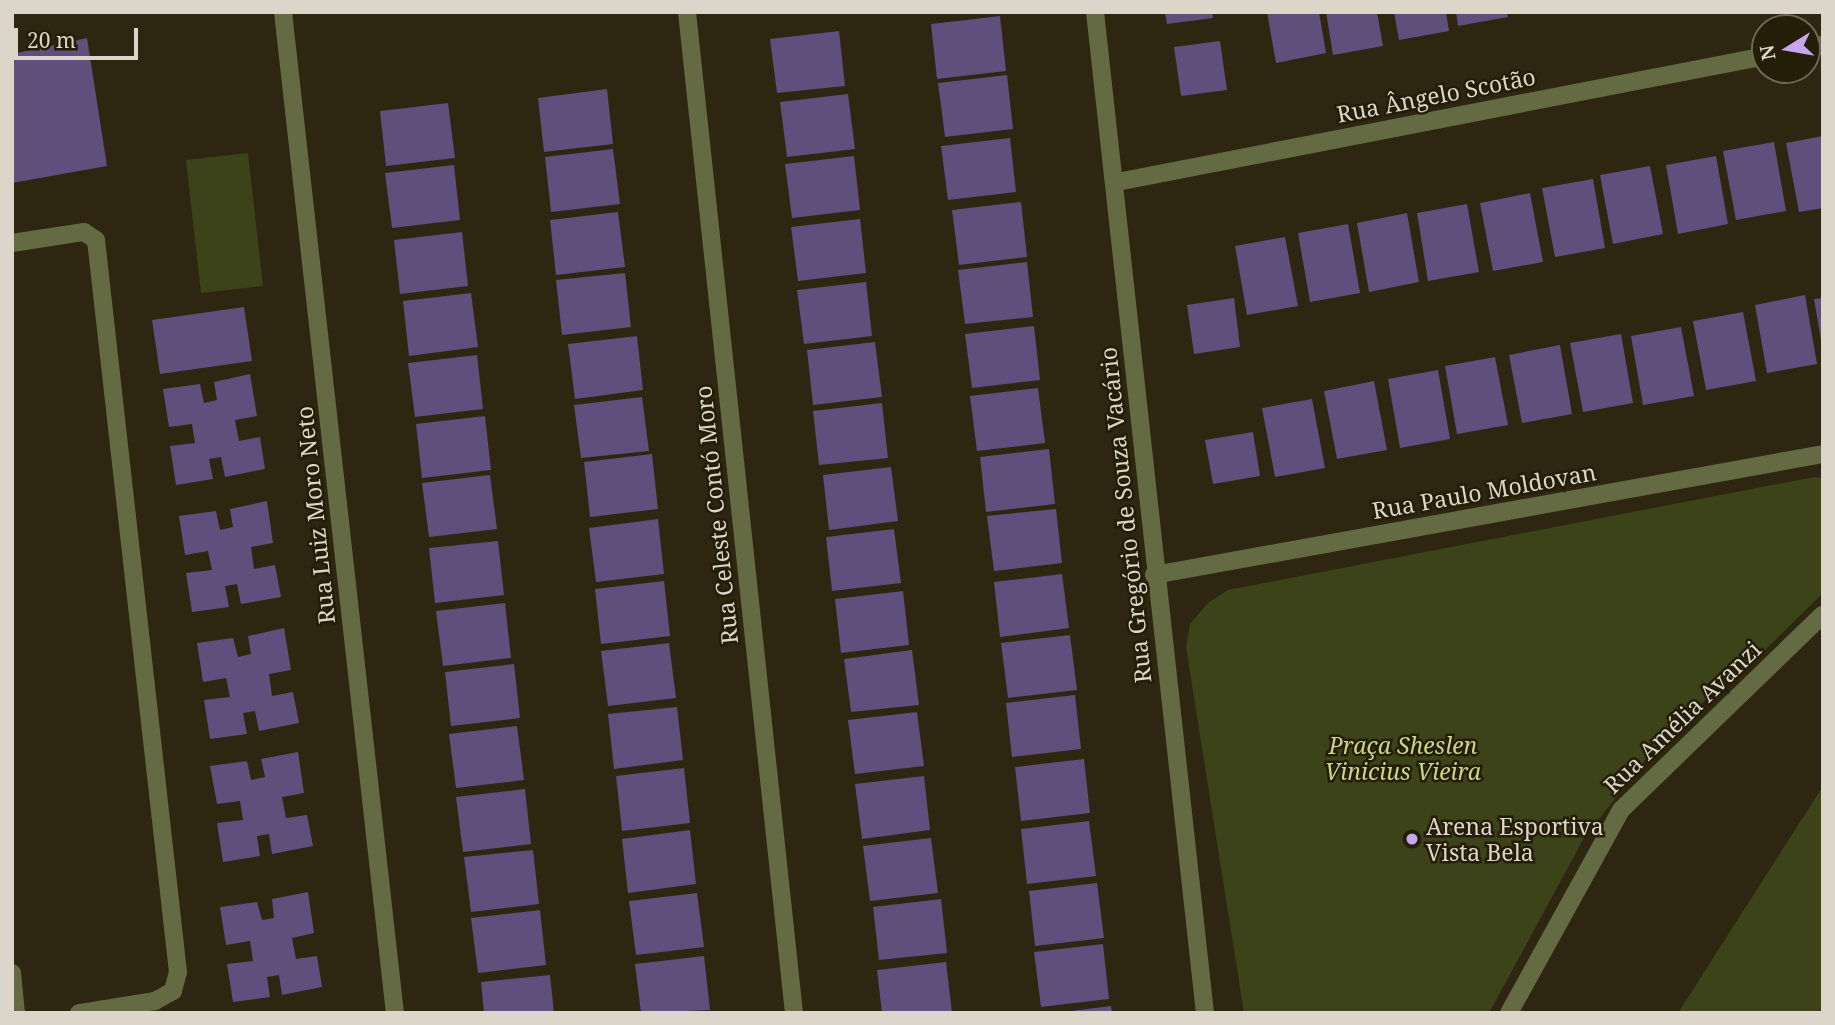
<!DOCTYPE html>
<html>
<head>
<meta charset="utf-8">
<style>
  body { margin:0 }
  #map { position:relative; width:1835px; height:1025px; overflow:hidden; background:#2e2611; font-family:"Noto Serif",serif }
  div>[style] { position:absolute }
  .green>* { inset:0; background:#3c4319 }
  .building>* { inset:0; background:#604e7c }
  .minor>* { height:18px; margin:-9px; padding:0 9px; transform-origin:9px; border-radius:9px; background:#646b42 }
  .dots>* { width:19px; height:19px; translate:-50% -50%; box-sizing:border-box; border:4px solid #241d07; border-radius:50% }
  span { translate:-50% -50%; white-space:nowrap; text-align:center; line-height:1.15; -webkit-text-stroke:5px #241d07; paint-order:stroke }
  .street-label { font-size:23px; color:#dbd6c9 }
  .park-label { font-size:23px; color:#c7d785; font-style:italic }
  .poi-label { font-size:23px; color:#dbd6c9 }
  .left { translate:0 -50%; text-align:left }
  .frame { position:absolute; inset:0; border:14px solid #dbd6c9; pointer-events:none }
  .north { position:absolute; left:1751px; top:14px; width:70px; height:70px; box-sizing:border-box; background:#241d07; border:2px solid #6d6755; border-radius:50%; rotate:259deg; font-size:19px; font-weight:700; line-height:28px; text-align:center; color:#dbd6c9 }
  .north::after { content:''; display:block; margin:auto; width:24px; height:32px; background:#c9a5ee; clip-path:polygon(50% 0,100% 100%,50% 72%,0 100%) }
  .scale { position:absolute; left:14px; top:28px; width:124px; height:32px; box-sizing:border-box; border:4px solid #dbd6c9; border-top:0; padding-left:9px; font-size:21px; line-height:24px; white-space:nowrap; color:#dbd6c9; -webkit-text-stroke:5px #241d07; paint-order:stroke }
</style>
</head>
<body>
<div id="map">
  <div class="green">
    <i style="clip-path:polygon(248px 153px,263px 286px,201px 293px,186px 160px)"></i>
    <i style="clip-path:polygon(1814px 477px,1823px 478px,1823px 593px,1758px 657px,1669px 730px,1584px 838px,1489px 1013px,1244px 1013px,1186px 647px,1190px 624px,1208px 603px,1228px 590px)"></i>
    <i style="clip-path:polygon(1823px 786px,1823px 1013px,1678px 1013px)"></i>
  </div>
  <div class="building">
    <i style="clip-path:polygon(1165px 12px,1212px 12px,1213px 18px,1167px 24px)"></i>
    <i style="clip-path:polygon(1267px 12px,1319px 12px,1326px 53px,1276px 63px)"></i>
    <i style="clip-path:polygon(1326px 12px,1377px 12px,1383px 46px,1333px 55px)"></i>
    <i style="clip-path:polygon(1394px 12px,1446px 12px,1449px 31px,1399px 40px)"></i>
    <i style="clip-path:polygon(1456px 12px,1507px 12px,1508px 17px,1458px 26px)"></i>
    <i style="clip-path:polygon(1000px 16px,1006px 71px,937px 79px,931px 24px)"></i>
    <i style="clip-path:polygon(839px 31px,845px 86px,777px 93px,770px 39px)"></i>
    <i style="clip-path:polygon(87px 38px,107px 166px,12px 183px,12px 54px)"></i>
    <i style="clip-path:polygon(1220px 41px,1227px 90px,1181px 96px,1174px 47px)"></i>
    <i style="clip-path:polygon(1007px 75px,1013px 129px,945px 137px,938px 83px)"></i>
    <i style="clip-path:polygon(607px 89px,613px 144px,544px 152px,538px 98px)"></i>
    <i style="clip-path:polygon(848px 94px,855px 149px,787px 157px,780px 102px)"></i>
    <i style="clip-path:polygon(448px 103px,455px 158px,386px 166px,380px 111px)"></i>
    <i style="clip-path:polygon(1823px 136px,1823px 208px,1799px 212px,1786px 143px)"></i>
    <i style="clip-path:polygon(1010px 138px,1016px 192px,948px 200px,941px 146px)"></i>
    <i style="clip-path:polygon(1774px 142px,1786px 211px,1736px 220px,1723px 151px)"></i>
    <i style="clip-path:polygon(613px 149px,620px 204px,551px 212px,545px 157px)"></i>
    <i style="clip-path:polygon(854px 156px,860px 210px,792px 218px,785px 164px)"></i>
    <i style="clip-path:polygon(1716px 156px,1728px 224px,1678px 234px,1666px 165px)"></i>
    <i style="clip-path:polygon(454px 165px,460px 220px,392px 228px,385px 173px)"></i>
    <i style="clip-path:polygon(1650px 166px,1663px 234px,1613px 244px,1600px 175px)"></i>
    <i style="clip-path:polygon(1593px 179px,1605px 248px,1555px 257px,1542px 188px)"></i>
    <i style="clip-path:polygon(1530px 193px,1543px 262px,1493px 271px,1480px 203px)"></i>
    <i style="clip-path:polygon(1021px 202px,1027px 257px,959px 265px,952px 210px)"></i>
    <i style="clip-path:polygon(1467px 204px,1479px 272px,1428px 281px,1417px 213px)"></i>
    <i style="clip-path:polygon(618px 212px,625px 267px,556px 275px,550px 220px)"></i>
    <i style="clip-path:polygon(1407px 213px,1419px 282px,1369px 292px,1357px 223px)"></i>
    <i style="clip-path:polygon(860px 219px,866px 273px,798px 281px,791px 227px)"></i>
    <i style="clip-path:polygon(1348px 224px,1360px 293px,1310px 302px,1298px 233px)"></i>
    <i style="clip-path:polygon(462px 232px,468px 286px,400px 294px,394px 240px)"></i>
    <i style="clip-path:polygon(1285px 237px,1298px 306px,1247px 315px,1235px 246px)"></i>
    <i style="clip-path:polygon(1027px 262px,1033px 317px,965px 324px,958px 270px)"></i>
    <i style="clip-path:polygon(625px 273px,631px 327px,562px 335px,556px 280px)"></i>
    <i style="clip-path:polygon(866px 282px,872px 336px,804px 344px,797px 290px)"></i>
    <i style="clip-path:polygon(471px 293px,478px 347px,409px 356px,403px 301px)"></i>
    <i style="clip-path:polygon(1805px 295px,1817px 364px,1767px 373px,1755px 305px)"></i>
    <i style="clip-path:polygon(1234px 298px,1240px 347px,1194px 354px,1187px 305px)"></i>
    <i style="clip-path:polygon(1823px 298px,1823px 339px,1821px 340px,1814px 299px)"></i>
    <i style="clip-path:polygon(244px 307px,252px 361px,160px 374px,152px 320px)"></i>
    <i style="clip-path:polygon(1743px 312px,1756px 381px,1706px 390px,1693px 321px)"></i>
    <i style="clip-path:polygon(1034px 326px,1040px 380px,972px 388px,965px 334px)"></i>
    <i style="clip-path:polygon(1681px 327px,1694px 396px,1643px 405px,1631px 336px)"></i>
    <i style="clip-path:polygon(1621px 334px,1633px 403px,1583px 412px,1570px 343px)"></i>
    <i style="clip-path:polygon(637px 336px,643px 390px,575px 399px,568px 344px)"></i>
    <i style="clip-path:polygon(875px 342px,882px 397px,813px 405px,807px 350px)"></i>
    <i style="clip-path:polygon(1560px 345px,1572px 414px,1522px 423px,1509px 355px)"></i>
    <i style="clip-path:polygon(477px 355px,483px 409px,415px 417px,408px 363px)"></i>
    <i style="clip-path:polygon(1495px 357px,1508px 425px,1457px 434px,1445px 366px)"></i>
    <i style="clip-path:polygon(1438px 370px,1450px 439px,1400px 448px,1388px 379px)"></i>
    <i style="clip-path:polygon(250px 374px,257px 416px,235px 420px,239px 441px,260px 437px,265px 469px,225px 477px,221px 457px,209px 459px,213px 479px,176px 485px,170px 446px,195px 443px,192px 424px,169px 427px,163px 389px,200px 384px,204px 403px,217px 400px,214px 382px)"></i>
    <i style="clip-path:polygon(1374px 381px,1387px 450px,1337px 459px,1324px 391px)"></i>
    <i style="clip-path:polygon(1038px 388px,1045px 443px,977px 451px,970px 396px)"></i>
    <i style="clip-path:polygon(642px 397px,649px 451px,581px 458px,574px 405px)"></i>
    <i style="clip-path:polygon(1312px 399px,1325px 468px,1275px 477px,1262px 408px)"></i>
    <i style="clip-path:polygon(882px 403px,888px 458px,819px 465px,813px 411px)"></i>
    <i style="clip-path:polygon(485px 416px,491px 470px,422px 478px,416px 424px)"></i>
    <i style="clip-path:polygon(1253px 432px,1260px 476px,1213px 484px,1205px 440px)"></i>
    <i style="clip-path:polygon(1049px 449px,1055px 504px,986px 512px,980px 457px)"></i>
    <i style="clip-path:polygon(652px 454px,658px 509px,590px 517px,584px 462px)"></i>
    <i style="clip-path:polygon(891px 467px,898px 521px,829px 530px,823px 475px)"></i>
    <i style="clip-path:polygon(490px 475px,497px 529px,429px 537px,422px 483px)"></i>
    <i style="clip-path:polygon(267px 501px,273px 543px,251px 547px,254px 569px,275px 565px,281px 597px,241px 604px,237px 584px,225px 586px,229px 607px,192px 612px,186px 573px,212px 570px,208px 551px,185px 555px,179px 516px,216px 511px,220px 530px,233px 527px,230px 509px)"></i>
    <i style="clip-path:polygon(1056px 509px,1062px 563px,994px 571px,987px 516px)"></i>
    <i style="clip-path:polygon(658px 519px,664px 574px,596px 582px,589px 528px)"></i>
    <i style="clip-path:polygon(894px 529px,901px 583px,832px 591px,826px 537px)"></i>
    <i style="clip-path:polygon(498px 541px,504px 595px,435px 603px,429px 548px)"></i>
    <i style="clip-path:polygon(1062px 574px,1069px 628px,1000px 637px,994px 582px)"></i>
    <i style="clip-path:polygon(664px 581px,670px 636px,601px 644px,595px 589px)"></i>
    <i style="clip-path:polygon(903px 591px,909px 645px,841px 653px,835px 599px)"></i>
    <i style="clip-path:polygon(505px 603px,511px 658px,443px 666px,436px 611px)"></i>
    <i style="clip-path:polygon(284px 628px,291px 670px,269px 674px,272px 696px,293px 692px,299px 723px,259px 731px,255px 711px,243px 713px,247px 734px,210px 739px,204px 700px,230px 697px,226px 678px,203px 682px,197px 643px,233px 638px,238px 657px,251px 654px,248px 636px)"></i>
    <i style="clip-path:polygon(1070px 635px,1077px 690px,1008px 698px,1001px 643px)"></i>
    <i style="clip-path:polygon(669px 643px,676px 698px,608px 706px,601px 651px)"></i>
    <i style="clip-path:polygon(912px 650px,919px 705px,851px 712px,844px 659px)"></i>
    <i style="clip-path:polygon(514px 664px,520px 718px,451px 726px,445px 672px)"></i>
    <i style="clip-path:polygon(1075px 695px,1081px 749px,1012px 757px,1006px 703px)"></i>
    <i style="clip-path:polygon(677px 707px,683px 760px,614px 769px,608px 714px)"></i>
    <i style="clip-path:polygon(917px 712px,924px 766px,855px 774px,848px 720px)"></i>
    <i style="clip-path:polygon(517px 726px,524px 780px,456px 788px,449px 734px)"></i>
    <i style="clip-path:polygon(298px 752px,304px 793px,282px 797px,286px 818px,307px 815px,313px 846px,272px 854px,269px 834px,257px 836px,260px 856px,223px 862px,217px 823px,243px 820px,240px 801px,217px 804px,210px 766px,247px 761px,251px 780px,265px 777px,261px 759px)"></i>
    <i style="clip-path:polygon(1084px 759px,1090px 813px,1021px 821px,1015px 767px)"></i>
    <i style="clip-path:polygon(684px 768px,690px 823px,622px 831px,616px 776px)"></i>
    <i style="clip-path:polygon(924px 776px,930px 830px,862px 839px,855px 784px)"></i>
    <i style="clip-path:polygon(525px 789px,531px 844px,463px 852px,456px 797px)"></i>
    <i style="clip-path:polygon(1089px 821px,1096px 876px,1027px 884px,1021px 829px)"></i>
    <i style="clip-path:polygon(690px 830px,696px 884px,628px 893px,622px 839px)"></i>
    <i style="clip-path:polygon(931px 838px,938px 893px,870px 901px,863px 846px)"></i>
    <i style="clip-path:polygon(533px 850px,539px 904px,471px 912px,464px 857px)"></i>
    <i style="clip-path:polygon(1097px 883px,1104px 938px,1035px 946px,1029px 891px)"></i>
    <i style="clip-path:polygon(308px 892px,314px 933px,292px 938px,296px 959px,317px 956px,322px 987px,282px 995px,279px 975px,267px 977px,270px 997px,233px 1002px,227px 964px,253px 961px,250px 941px,226px 945px,220px 907px,257px 902px,262px 920px,274px 918px,272px 899px)"></i>
    <i style="clip-path:polygon(697px 893px,704px 947px,636px 955px,629px 901px)"></i>
    <i style="clip-path:polygon(941px 899px,947px 953px,879px 960px,873px 907px)"></i>
    <i style="clip-path:polygon(540px 910px,546px 965px,478px 973px,471px 918px)"></i>
    <i style="clip-path:polygon(1103px 944px,1109px 999px,1041px 1007px,1034px 952px)"></i>
    <i style="clip-path:polygon(704px 956px,710px 1010px,641px 1013px,635px 964px)"></i>
    <i style="clip-path:polygon(946px 962px,952px 1013px,882px 1013px,877px 970px)"></i>
    <i style="clip-path:polygon(550px 975px,554px 1013px,484px 1013px,481px 982px)"></i>
    <i style="clip-path:polygon(1111px 1006px,1112px 1013px,1071px 1013px,1071px 1011px)"></i>
  </div>
  <div class="minor">
    <i style="left:283px;top:12px;width:1007px;rotate:83.62deg"></i>
    <i style="left:687px;top:12px;width:1007px;rotate:83.9deg"></i>
    <i style="left:1095px;top:12px;width:1007px;rotate:83.73deg"></i>
    <i style="left:1807px;top:48px;width:16px;rotate:-11deg"></i>
    <i style="left:1117px;top:182px;width:660px;rotate:-11deg"></i>
    <i style="left:12px;top:243px;width:73px;rotate:-8.7deg"></i>
    <i style="left:84px;top:232px;width:14px;rotate:34deg"></i>
    <i style="left:96px;top:240px;width:737px;rotate:83.61deg"></i>
    <i style="left:178px;top:972px;width:20px;rotate:105deg"></i>
    <i style="left:173px;top:991px;width:21px;rotate:151deg"></i>
    <i style="left:155px;top:1001px;width:77px;rotate:171deg"></i>
    <i style="left:1154px;top:575px;width:680px;rotate:-10.25deg"></i>
    <i style="left:12px;top:973px;width:40px;rotate:84.3deg"></i>
    <i style="left:1509px;top:1013px;width:232px;rotate:-61.1deg"></i>
    <i style="left:1621px;top:810px;width:281px;rotate:-44.1deg"></i>
  </div>
  <div class="dots">
    <i style="left:1412px;top:839px;background:#c9a5ee"></i>
  </div>
  <div class="street-label">
    <span style="left:1436px;top:95px;rotate:-11deg">Rua Ângelo Scotão</span>
    <span style="left:1484px;top:491px;rotate:-10deg">Rua Paulo Moldovan</span>
    <span style="left:315px;top:515px;rotate:-96deg">Rua Luiz Moro Neto</span>
    <span style="left:716px;top:515px;rotate:-96deg">Rua Celeste Contó Moro</span>
    <span style="left:1125px;top:515px;rotate:-96deg">Rua Gregório de Souza Vacário</span>
    <span style="left:1682px;top:717px;rotate:-44deg">Rua Amélia Avanzi</span>
  </div>
  <div class="park-label">
    <span style="left:1403px;top:758px">Praça Sheslen<br>Vinicius Vieira</span>
  </div>
  <div class="poi-label">
    <span class="left" style="left:1426px;top:839px">Arena Esportiva<br>Vista Bela</span>
  </div>
  <div class="frame"></div>
  <div class="north">N</div>
  <div class="scale">20 m</div>
</div>
</body>
</html>
